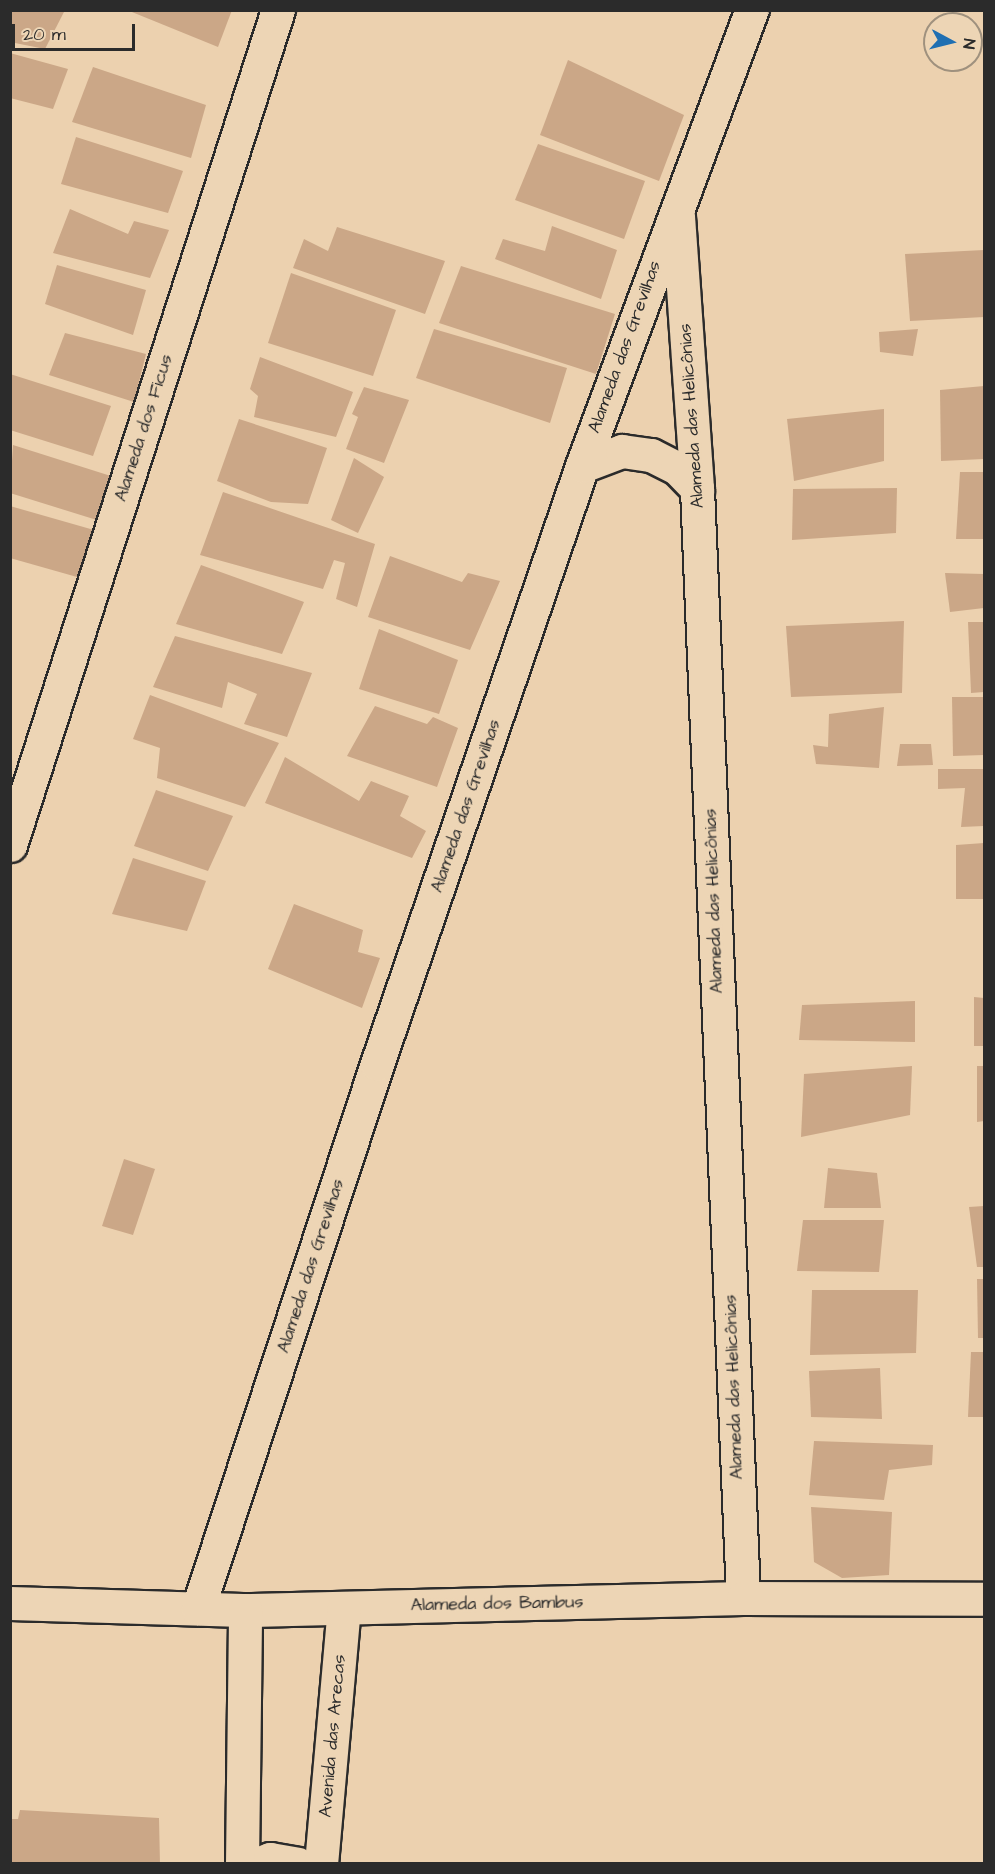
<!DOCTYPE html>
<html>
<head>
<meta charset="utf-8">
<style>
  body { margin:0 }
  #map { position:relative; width:995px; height:1874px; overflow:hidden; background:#ecd1af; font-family:"Architects Daughter",sans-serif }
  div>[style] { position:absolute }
  .building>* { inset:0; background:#cba787 }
  .roads { filter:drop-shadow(2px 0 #2b2b2b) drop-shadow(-2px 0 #2b2b2b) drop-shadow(0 2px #2b2b2b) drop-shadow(0 -2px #2b2b2b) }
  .minor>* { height:33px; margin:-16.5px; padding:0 16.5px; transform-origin:16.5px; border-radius:16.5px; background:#edd5b5 }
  span { translate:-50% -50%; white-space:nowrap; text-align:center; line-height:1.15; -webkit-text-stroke:5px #edd5b5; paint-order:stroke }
  .street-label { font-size:18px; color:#2b2b2b }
  .frame { position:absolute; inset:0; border:12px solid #2b2b2b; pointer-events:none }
  .north { position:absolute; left:923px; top:12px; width:60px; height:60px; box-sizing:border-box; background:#edd5b5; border:2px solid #9f917e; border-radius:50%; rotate:97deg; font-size:16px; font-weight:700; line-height:24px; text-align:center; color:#2b2b2b }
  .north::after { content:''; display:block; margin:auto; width:21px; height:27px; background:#1f6fb2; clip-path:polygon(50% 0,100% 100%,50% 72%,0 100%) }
  .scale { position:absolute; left:12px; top:24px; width:123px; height:27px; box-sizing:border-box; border:3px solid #2b2b2b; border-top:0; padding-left:8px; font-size:18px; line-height:21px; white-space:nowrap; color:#2b2b2b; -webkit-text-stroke:4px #edd5b5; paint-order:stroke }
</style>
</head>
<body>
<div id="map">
  <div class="building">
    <i style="clip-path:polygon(10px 10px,65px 10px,45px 49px,10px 42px)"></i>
    <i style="clip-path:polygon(127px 10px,232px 10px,218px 47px)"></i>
    <i style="clip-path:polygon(10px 53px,68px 69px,53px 109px,10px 98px)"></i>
    <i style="clip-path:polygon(568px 60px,684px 115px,659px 181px,540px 135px)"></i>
    <i style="clip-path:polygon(93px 67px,206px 105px,191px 158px,72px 122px)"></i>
    <i style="clip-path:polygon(76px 137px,183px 171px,168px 213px,61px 184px)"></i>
    <i style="clip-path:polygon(538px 144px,645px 181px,624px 239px,515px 200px)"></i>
    <i style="clip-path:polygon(70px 209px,128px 234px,134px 221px,169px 230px,150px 278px,53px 253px)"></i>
    <i style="clip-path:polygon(552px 226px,617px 250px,601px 299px,495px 259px,503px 239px,545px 251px)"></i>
    <i style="clip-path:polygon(337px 227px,445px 261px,425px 314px,293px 268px,304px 239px,328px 251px)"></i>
    <i style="clip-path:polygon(984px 250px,984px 317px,910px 321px,905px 254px)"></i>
    <i style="clip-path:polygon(57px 265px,146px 290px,133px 335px,45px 304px)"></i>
    <i style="clip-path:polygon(461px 266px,615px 314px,596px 374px,439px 323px)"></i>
    <i style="clip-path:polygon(291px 273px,396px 310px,373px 376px,268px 343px)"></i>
    <i style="clip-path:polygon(434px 329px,567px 368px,550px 423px,416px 378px)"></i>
    <i style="clip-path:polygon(918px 329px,913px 356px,880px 352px,879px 332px)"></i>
    <i style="clip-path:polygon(65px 333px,146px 354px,134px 402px,49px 375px)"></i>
    <i style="clip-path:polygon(260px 357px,353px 392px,336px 437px,254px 417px,258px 396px,250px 389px)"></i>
    <i style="clip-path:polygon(10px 374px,111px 406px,93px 456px,10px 430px)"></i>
    <i style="clip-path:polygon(984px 386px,984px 459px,941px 461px,940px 390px)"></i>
    <i style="clip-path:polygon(364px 387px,409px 400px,384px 463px,346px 449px,358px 417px,352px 414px)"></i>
    <i style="clip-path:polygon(884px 409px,884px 461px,794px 481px,787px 419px)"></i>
    <i style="clip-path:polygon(239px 419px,327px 448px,308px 504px,271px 502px,217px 481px)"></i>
    <i style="clip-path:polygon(13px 445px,114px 477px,100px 521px,10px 493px)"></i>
    <i style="clip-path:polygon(354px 458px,384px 477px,358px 533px,331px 520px)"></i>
    <i style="clip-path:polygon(960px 472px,984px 472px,984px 539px,956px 539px)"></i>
    <i style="clip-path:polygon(897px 488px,896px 533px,792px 540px,793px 489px)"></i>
    <i style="clip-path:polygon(223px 492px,375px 544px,357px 607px,336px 599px,345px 563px,334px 560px,323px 589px,200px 555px)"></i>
    <i style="clip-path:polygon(10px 506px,94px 530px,77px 577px,10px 558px)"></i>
    <i style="clip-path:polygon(390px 556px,462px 582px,468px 573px,500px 581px,470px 650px,368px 617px)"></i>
    <i style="clip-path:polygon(201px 565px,304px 602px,282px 654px,176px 624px)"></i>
    <i style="clip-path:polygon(945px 573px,984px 574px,984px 608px,950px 612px)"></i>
    <i style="clip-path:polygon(904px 621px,902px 693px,791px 697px,786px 626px)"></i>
    <i style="clip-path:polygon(968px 622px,984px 622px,984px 692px,971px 693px)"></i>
    <i style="clip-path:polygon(379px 629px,458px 660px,439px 714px,359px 689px)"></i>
    <i style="clip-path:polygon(175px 636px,312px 673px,287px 737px,244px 724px,257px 694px,228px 682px,222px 708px,153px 687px)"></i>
    <i style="clip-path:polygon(150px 695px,279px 743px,245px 807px,157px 778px,160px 748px,133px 739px)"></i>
    <i style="clip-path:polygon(952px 697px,984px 697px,984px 755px,953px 756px)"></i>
    <i style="clip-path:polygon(375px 706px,427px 724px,433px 717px,458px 728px,437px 787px,347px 756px)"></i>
    <i style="clip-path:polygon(884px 707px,879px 768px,816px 764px,813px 745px,828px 747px,829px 714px)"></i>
    <i style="clip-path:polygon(900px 744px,931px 744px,933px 765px,897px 766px)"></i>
    <i style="clip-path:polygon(285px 757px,359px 801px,371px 781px,409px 796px,400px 816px,426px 831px,412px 858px,265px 803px)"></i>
    <i style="clip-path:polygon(938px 769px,984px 769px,984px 826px,961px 827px,965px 788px,938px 789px)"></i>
    <i style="clip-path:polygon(156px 790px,233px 816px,208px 871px,134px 846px)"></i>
    <i style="clip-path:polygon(984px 843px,984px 899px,956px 899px,956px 845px)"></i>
    <i style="clip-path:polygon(133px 858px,206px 881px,187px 931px,112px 914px)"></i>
    <i style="clip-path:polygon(294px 904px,363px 930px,358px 952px,380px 958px,362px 1008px,268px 969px)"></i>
    <i style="clip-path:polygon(974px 997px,984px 998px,984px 1046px,974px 1046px)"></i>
    <i style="clip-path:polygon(915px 1001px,915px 1042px,799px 1040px,802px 1005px)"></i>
    <i style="clip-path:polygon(912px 1066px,910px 1115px,801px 1137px,804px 1074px)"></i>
    <i style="clip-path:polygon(977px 1066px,984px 1066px,984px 1121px,977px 1122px)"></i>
    <i style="clip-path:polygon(124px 1159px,155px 1169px,133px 1235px,102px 1226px)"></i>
    <i style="clip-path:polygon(828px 1168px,877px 1173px,881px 1208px,824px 1208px)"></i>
    <i style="clip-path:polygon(984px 1206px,984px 1267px,977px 1267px,969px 1207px)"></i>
    <i style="clip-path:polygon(803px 1220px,884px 1220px,879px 1272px,797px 1271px)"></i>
    <i style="clip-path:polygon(977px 1279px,984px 1279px,984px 1338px,978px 1338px)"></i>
    <i style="clip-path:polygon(812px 1290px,918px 1290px,916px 1353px,810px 1355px)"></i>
    <i style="clip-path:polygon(971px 1352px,984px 1352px,984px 1417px,968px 1417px)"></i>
    <i style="clip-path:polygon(880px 1368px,882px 1419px,811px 1417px,809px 1371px)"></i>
    <i style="clip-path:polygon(814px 1441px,933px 1445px,932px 1465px,889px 1470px,884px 1500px,809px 1495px)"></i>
    <i style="clip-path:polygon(811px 1507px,892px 1512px,889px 1575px,842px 1578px,814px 1562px)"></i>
    <i style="clip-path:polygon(20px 1810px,159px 1818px,160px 1864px,10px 1864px,10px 1819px,18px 1819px)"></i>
  </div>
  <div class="roads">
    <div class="minor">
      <i style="left:678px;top:216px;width:274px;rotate:86deg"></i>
      <i style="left:697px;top:489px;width:1110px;rotate:87.62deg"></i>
      <i style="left:582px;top:466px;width:43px;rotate:-20.6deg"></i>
      <i style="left:622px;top:451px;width:29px;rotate:8deg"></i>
      <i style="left:651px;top:455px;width:29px;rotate:27deg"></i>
      <i style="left:677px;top:468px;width:29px;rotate:46deg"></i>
      <i style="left:10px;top:845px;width:877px;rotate:-72.21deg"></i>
      <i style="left:10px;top:1603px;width:241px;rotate:1.7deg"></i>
      <i style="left:251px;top:1610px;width:492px;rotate:-1.4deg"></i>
      <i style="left:743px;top:1598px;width:241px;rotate:0.2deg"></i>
      <i style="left:198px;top:1608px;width:573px;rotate:-71.79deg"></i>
      <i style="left:377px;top:1064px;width:632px;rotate:-71.08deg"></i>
      <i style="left:582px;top:466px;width:487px;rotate:-69.6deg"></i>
      <i style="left:242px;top:1864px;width:254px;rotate:-89.3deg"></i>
      <i style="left:258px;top:1864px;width:13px;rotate:-23deg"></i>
      <i style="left:270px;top:1859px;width:28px;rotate:10deg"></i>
      <i style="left:321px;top:1864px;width:257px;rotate:-84.9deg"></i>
    </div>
  </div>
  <div class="street-label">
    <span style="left:625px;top:347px;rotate:-70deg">Alameda das Grevilhas</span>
    <span style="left:692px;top:416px;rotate:-94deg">Alameda das Helicônias</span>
    <span style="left:144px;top:428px;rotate:-72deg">Alameda dos Ficus</span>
    <span style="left:466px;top:806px;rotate:-71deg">Alameda das Grevilhas</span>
    <span style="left:714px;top:901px;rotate:-92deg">Alameda das Helicônias</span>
    <span style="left:311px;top:1266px;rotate:-72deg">Alameda das Grevilhas</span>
    <span style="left:734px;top:1387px;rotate:-92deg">Alameda das Helicônias</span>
    <span style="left:497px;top:1604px;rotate:-1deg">Alameda dos Bambus</span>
    <span style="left:333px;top:1736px;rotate:-85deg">Avenida das Arecas</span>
  </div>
  <div class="frame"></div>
  <div class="north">N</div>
  <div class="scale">20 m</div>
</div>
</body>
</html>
